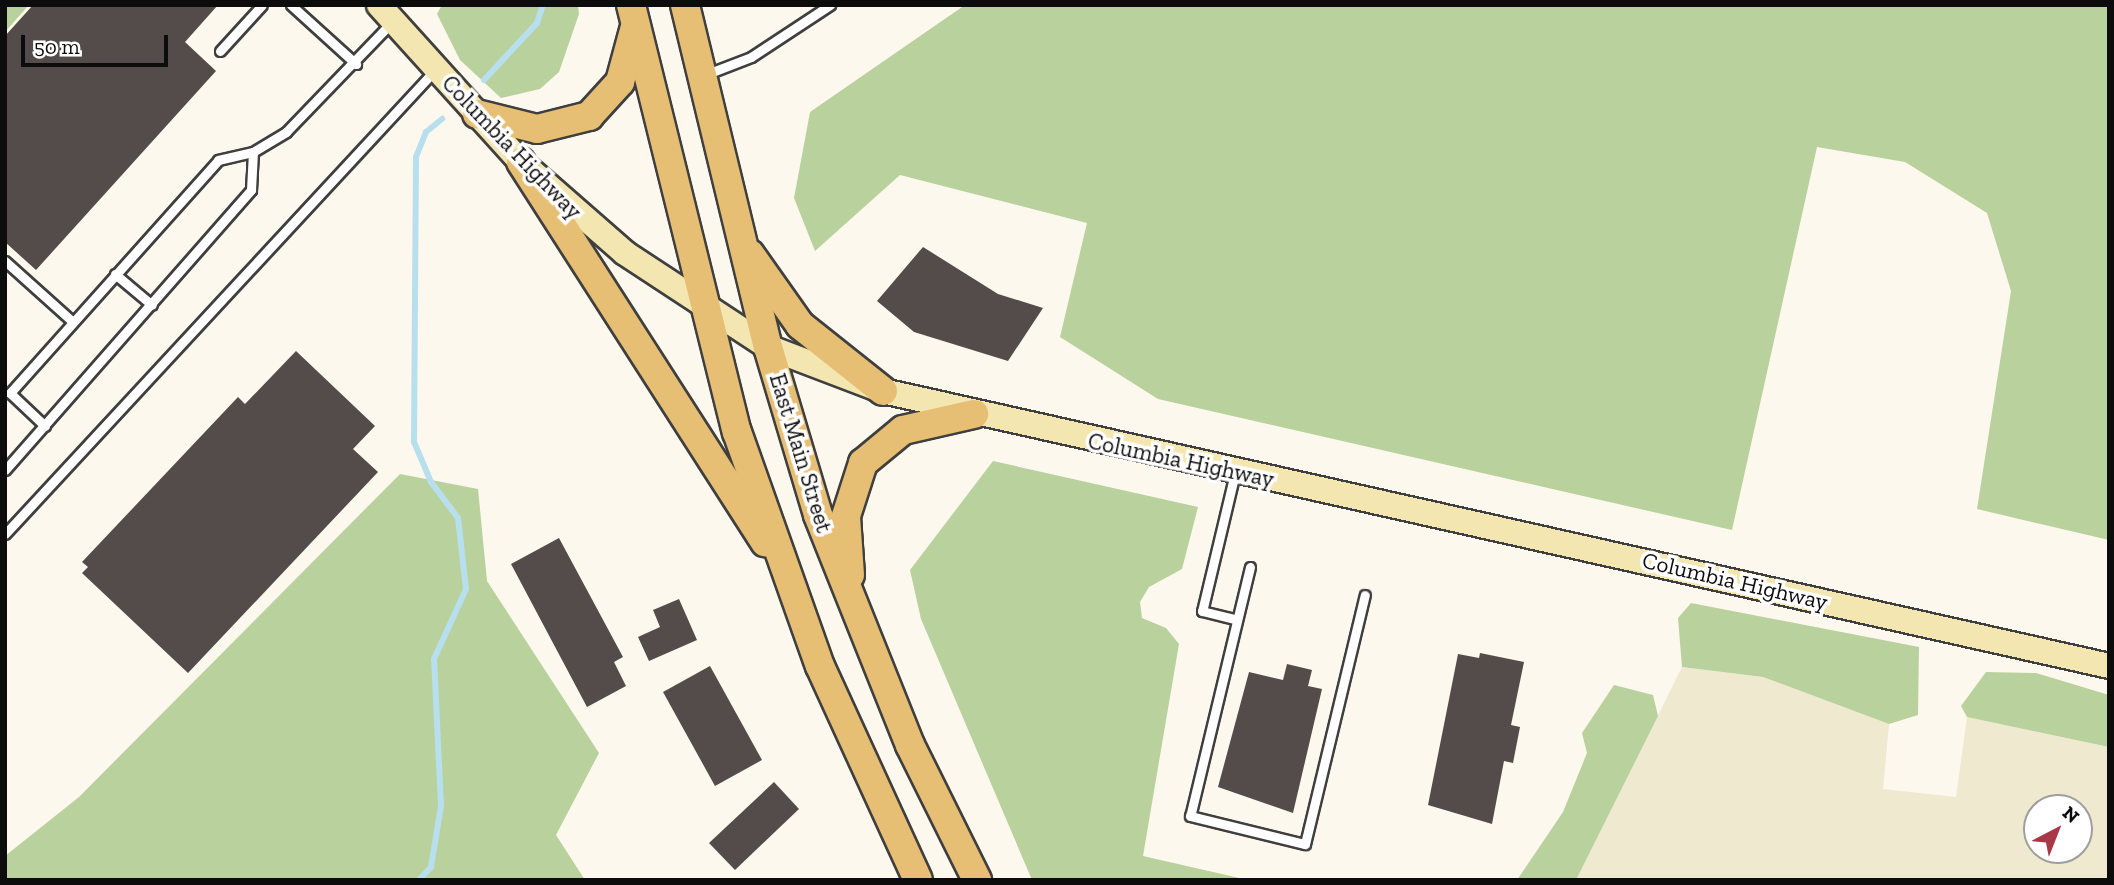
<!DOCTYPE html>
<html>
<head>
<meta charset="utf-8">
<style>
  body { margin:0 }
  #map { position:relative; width:2114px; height:885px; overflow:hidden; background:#fcf8ed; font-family:"Zilla Slab",serif }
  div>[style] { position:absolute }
  .farmland>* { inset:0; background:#efe9d0 }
  .forest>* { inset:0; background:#b9d19d }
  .stream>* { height:6px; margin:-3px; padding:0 3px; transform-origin:3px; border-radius:3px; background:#b8dfed }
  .building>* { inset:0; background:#534c4a }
  .roads { filter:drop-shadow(2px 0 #3f3f3f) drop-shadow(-2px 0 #3f3f3f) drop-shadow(0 2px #3f3f3f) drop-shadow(0 -2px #3f3f3f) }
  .lane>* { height:9px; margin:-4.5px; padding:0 4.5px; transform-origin:4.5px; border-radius:4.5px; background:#fff }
  .secondary>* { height:24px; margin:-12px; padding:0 12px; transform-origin:12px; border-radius:12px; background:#f4e6b0 }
  .primary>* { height:28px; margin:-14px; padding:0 14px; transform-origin:14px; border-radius:14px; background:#e6be74 }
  span { translate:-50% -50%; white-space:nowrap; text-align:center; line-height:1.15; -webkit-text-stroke:7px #fff; paint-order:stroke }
  .street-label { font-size:23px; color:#0c0c0c }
  .frame { position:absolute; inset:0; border:7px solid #0c0c0c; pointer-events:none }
  .north { position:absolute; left:2023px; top:794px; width:70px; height:70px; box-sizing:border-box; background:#fff; border:2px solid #9e9e9e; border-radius:50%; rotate:42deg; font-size:19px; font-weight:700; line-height:28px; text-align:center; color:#0c0c0c }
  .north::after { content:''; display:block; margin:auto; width:24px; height:32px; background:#a93748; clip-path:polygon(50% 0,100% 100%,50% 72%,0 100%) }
  .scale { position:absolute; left:21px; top:35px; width:147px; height:32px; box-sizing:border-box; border:4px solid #0c0c0c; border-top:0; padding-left:9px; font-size:21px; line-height:24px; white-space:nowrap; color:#0c0c0c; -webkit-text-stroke:5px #fff; paint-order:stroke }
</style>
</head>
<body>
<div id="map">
  <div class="farmland">
    <i style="clip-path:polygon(evenodd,1682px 667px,1763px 677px,1889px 724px,1883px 789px,1956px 797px,1967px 717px,2109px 747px,2109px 880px,1576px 880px,1682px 667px,2037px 808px,2079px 808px,2079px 850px,2037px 850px,2037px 808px)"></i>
  </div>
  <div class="forest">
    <i style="clip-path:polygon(5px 5px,29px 5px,5px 32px)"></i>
    <i style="clip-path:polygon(442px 5px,578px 5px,579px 14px,559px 72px,540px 89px,501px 98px,460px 60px,437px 14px)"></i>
    <i style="clip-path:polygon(965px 5px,2109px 5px,2109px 540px,1977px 509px,2011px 291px,1987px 213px,1905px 162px,1817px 147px,1732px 530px,1158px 399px,1060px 337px,1087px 223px,900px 175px,815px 251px,794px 198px,810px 112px)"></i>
    <i style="clip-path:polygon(993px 461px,1198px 507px,1182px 569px,1149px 587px,1140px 602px,1142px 618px,1166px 628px,1179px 644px,1143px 856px,1248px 880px,1032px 880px,921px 619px,910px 570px)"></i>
    <i style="clip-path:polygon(400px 474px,478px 489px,487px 581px,599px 753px,556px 835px,585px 880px,5px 880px,5px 856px,79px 797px)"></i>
    <i style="clip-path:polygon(1691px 603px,1919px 647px,1918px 715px,1889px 724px,1763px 677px,1682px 667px,1678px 618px)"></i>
    <i style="clip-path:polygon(1986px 672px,2036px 673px,2109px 695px,2109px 747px,1967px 717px,1961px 706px)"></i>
    <i style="clip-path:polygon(1614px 685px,1653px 695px,1658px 716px,1576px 880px,1517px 880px,1563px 812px,1587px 753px,1582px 733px)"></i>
  </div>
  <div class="stream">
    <i style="left:484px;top:80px;width:78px;rotate:-47.1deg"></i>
    <i style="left:537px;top:23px;width:19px;rotate:-72deg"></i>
    <i style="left:419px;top:880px;width:18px;rotate:-47deg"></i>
    <i style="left:431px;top:867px;width:62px;rotate:-80.7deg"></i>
    <i style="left:441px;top:806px;width:147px;rotate:-92.7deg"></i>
    <i style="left:434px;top:659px;width:77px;rotate:-65.4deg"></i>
    <i style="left:466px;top:589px;width:71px;rotate:-96.4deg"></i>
    <i style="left:458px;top:518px;width:45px;rotate:-126.9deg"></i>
    <i style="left:431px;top:482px;width:43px;rotate:-113deg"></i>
    <i style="left:414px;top:442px;width:285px;rotate:-89.6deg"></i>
    <i style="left:416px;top:157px;width:27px;rotate:-68deg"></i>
    <i style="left:426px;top:132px;width:21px;rotate:-39deg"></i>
  </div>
  <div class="building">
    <i style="clip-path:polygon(33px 5px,218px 5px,185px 42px,216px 71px,36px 270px,5px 242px,5px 36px)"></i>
    <i style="clip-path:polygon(923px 247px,998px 294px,1043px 308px,1008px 361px,914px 332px,877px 301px)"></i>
    <i style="clip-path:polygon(296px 351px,375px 426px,353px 449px,378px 472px,188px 673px,82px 573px,88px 567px,82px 562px,238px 397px,245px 404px)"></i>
    <i style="clip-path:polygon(559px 538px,623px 657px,614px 662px,626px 686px,587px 707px,511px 564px)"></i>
    <i style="clip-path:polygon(679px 599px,697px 640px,649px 661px,638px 637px,660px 627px,653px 610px)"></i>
    <i style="clip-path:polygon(1480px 653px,1524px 662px,1511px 725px,1520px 727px,1513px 763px,1504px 761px,1492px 824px,1428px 805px,1458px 654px,1479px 658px)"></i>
    <i style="clip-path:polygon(1287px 664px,1312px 670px,1308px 686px,1322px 689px,1293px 813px,1218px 787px,1249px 672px,1283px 680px)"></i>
    <i style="clip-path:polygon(710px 666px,762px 760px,715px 786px,663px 692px)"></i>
    <i style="clip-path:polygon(774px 782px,799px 809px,735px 870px,709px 843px)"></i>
  </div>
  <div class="roads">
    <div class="lane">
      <i style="left:291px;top:5px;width:88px;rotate:42.2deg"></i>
      <i style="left:220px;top:51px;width:62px;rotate:-47.6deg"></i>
      <i style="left:707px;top:74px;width:47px;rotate:-21.1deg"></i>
      <i style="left:751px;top:57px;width:95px;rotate:-33.4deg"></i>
      <i style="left:5px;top:261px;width:91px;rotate:41.9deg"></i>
      <i style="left:115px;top:274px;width:48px;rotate:40deg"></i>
      <i style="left:45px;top:426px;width:48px;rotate:-136.7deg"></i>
      <i style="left:10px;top:393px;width:312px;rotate:-48.2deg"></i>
      <i style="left:218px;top:160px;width:36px;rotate:-13deg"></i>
      <i style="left:5px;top:470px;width:373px;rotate:-48.7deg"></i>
      <i style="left:251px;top:190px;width:38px;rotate:-87deg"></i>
      <i style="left:253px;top:152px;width:39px;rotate:-31deg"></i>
      <i style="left:286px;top:132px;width:153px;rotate:-46.1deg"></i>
      <i style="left:1235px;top:473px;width:142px;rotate:103.4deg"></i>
      <i style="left:1202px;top:611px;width:36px;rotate:14deg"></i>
      <i style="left:5px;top:534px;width:633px;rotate:-47.18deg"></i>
      <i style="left:1250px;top:567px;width:256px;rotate:103.5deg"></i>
      <i style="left:1190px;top:816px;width:118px;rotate:13.7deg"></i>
      <i style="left:1305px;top:844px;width:256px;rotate:-76.5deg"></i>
    </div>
    <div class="secondary">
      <i style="left:379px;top:5px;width:212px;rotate:47.9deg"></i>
      <i style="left:521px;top:162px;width:138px;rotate:41.2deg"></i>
      <i style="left:625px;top:253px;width:171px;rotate:33.3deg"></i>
      <i style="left:768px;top:347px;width:123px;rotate:20.9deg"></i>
      <i style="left:883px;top:391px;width:1256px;rotate:12.64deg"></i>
    </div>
    <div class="primary">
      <i style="left:631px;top:5px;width:440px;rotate:76.1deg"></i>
      <i style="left:737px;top:432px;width:248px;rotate:70.5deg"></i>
      <i style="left:820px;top:666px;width:235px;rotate:65.4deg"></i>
      <i style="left:685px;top:5px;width:352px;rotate:76.4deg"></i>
      <i style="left:768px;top:347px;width:175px;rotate:73.4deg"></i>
      <i style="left:818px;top:515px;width:248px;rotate:68.2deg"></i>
      <i style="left:910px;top:745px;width:151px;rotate:63.6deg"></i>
      <i style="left:477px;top:114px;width:62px;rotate:14deg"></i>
      <i style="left:537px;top:129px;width:54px;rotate:-14deg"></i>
      <i style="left:589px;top:116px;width:46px;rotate:-47.6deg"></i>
      <i style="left:620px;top:82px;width:54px;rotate:-74.9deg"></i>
      <i style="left:521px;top:162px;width:452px;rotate:57.3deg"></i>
      <i style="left:750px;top:254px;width:87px;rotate:54.8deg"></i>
      <i style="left:800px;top:325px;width:106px;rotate:38.5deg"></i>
      <i style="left:850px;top:575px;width:59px;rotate:-93.9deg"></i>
      <i style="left:846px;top:516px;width:56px;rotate:-72.2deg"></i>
      <i style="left:863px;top:463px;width:52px;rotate:-39.5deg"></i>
      <i style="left:903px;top:430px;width:73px;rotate:-12.7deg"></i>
    </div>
  </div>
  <div class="street-label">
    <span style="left:512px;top:147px;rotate:46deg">Columbia Highway</span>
    <span style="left:801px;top:453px;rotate:73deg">East Main Street</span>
    <span style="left:1181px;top:460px;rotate:12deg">Columbia Highway</span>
    <span style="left:1735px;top:581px;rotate:13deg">Columbia Highway</span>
  </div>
  <div class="frame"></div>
  <div class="north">N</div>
  <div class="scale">50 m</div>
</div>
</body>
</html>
